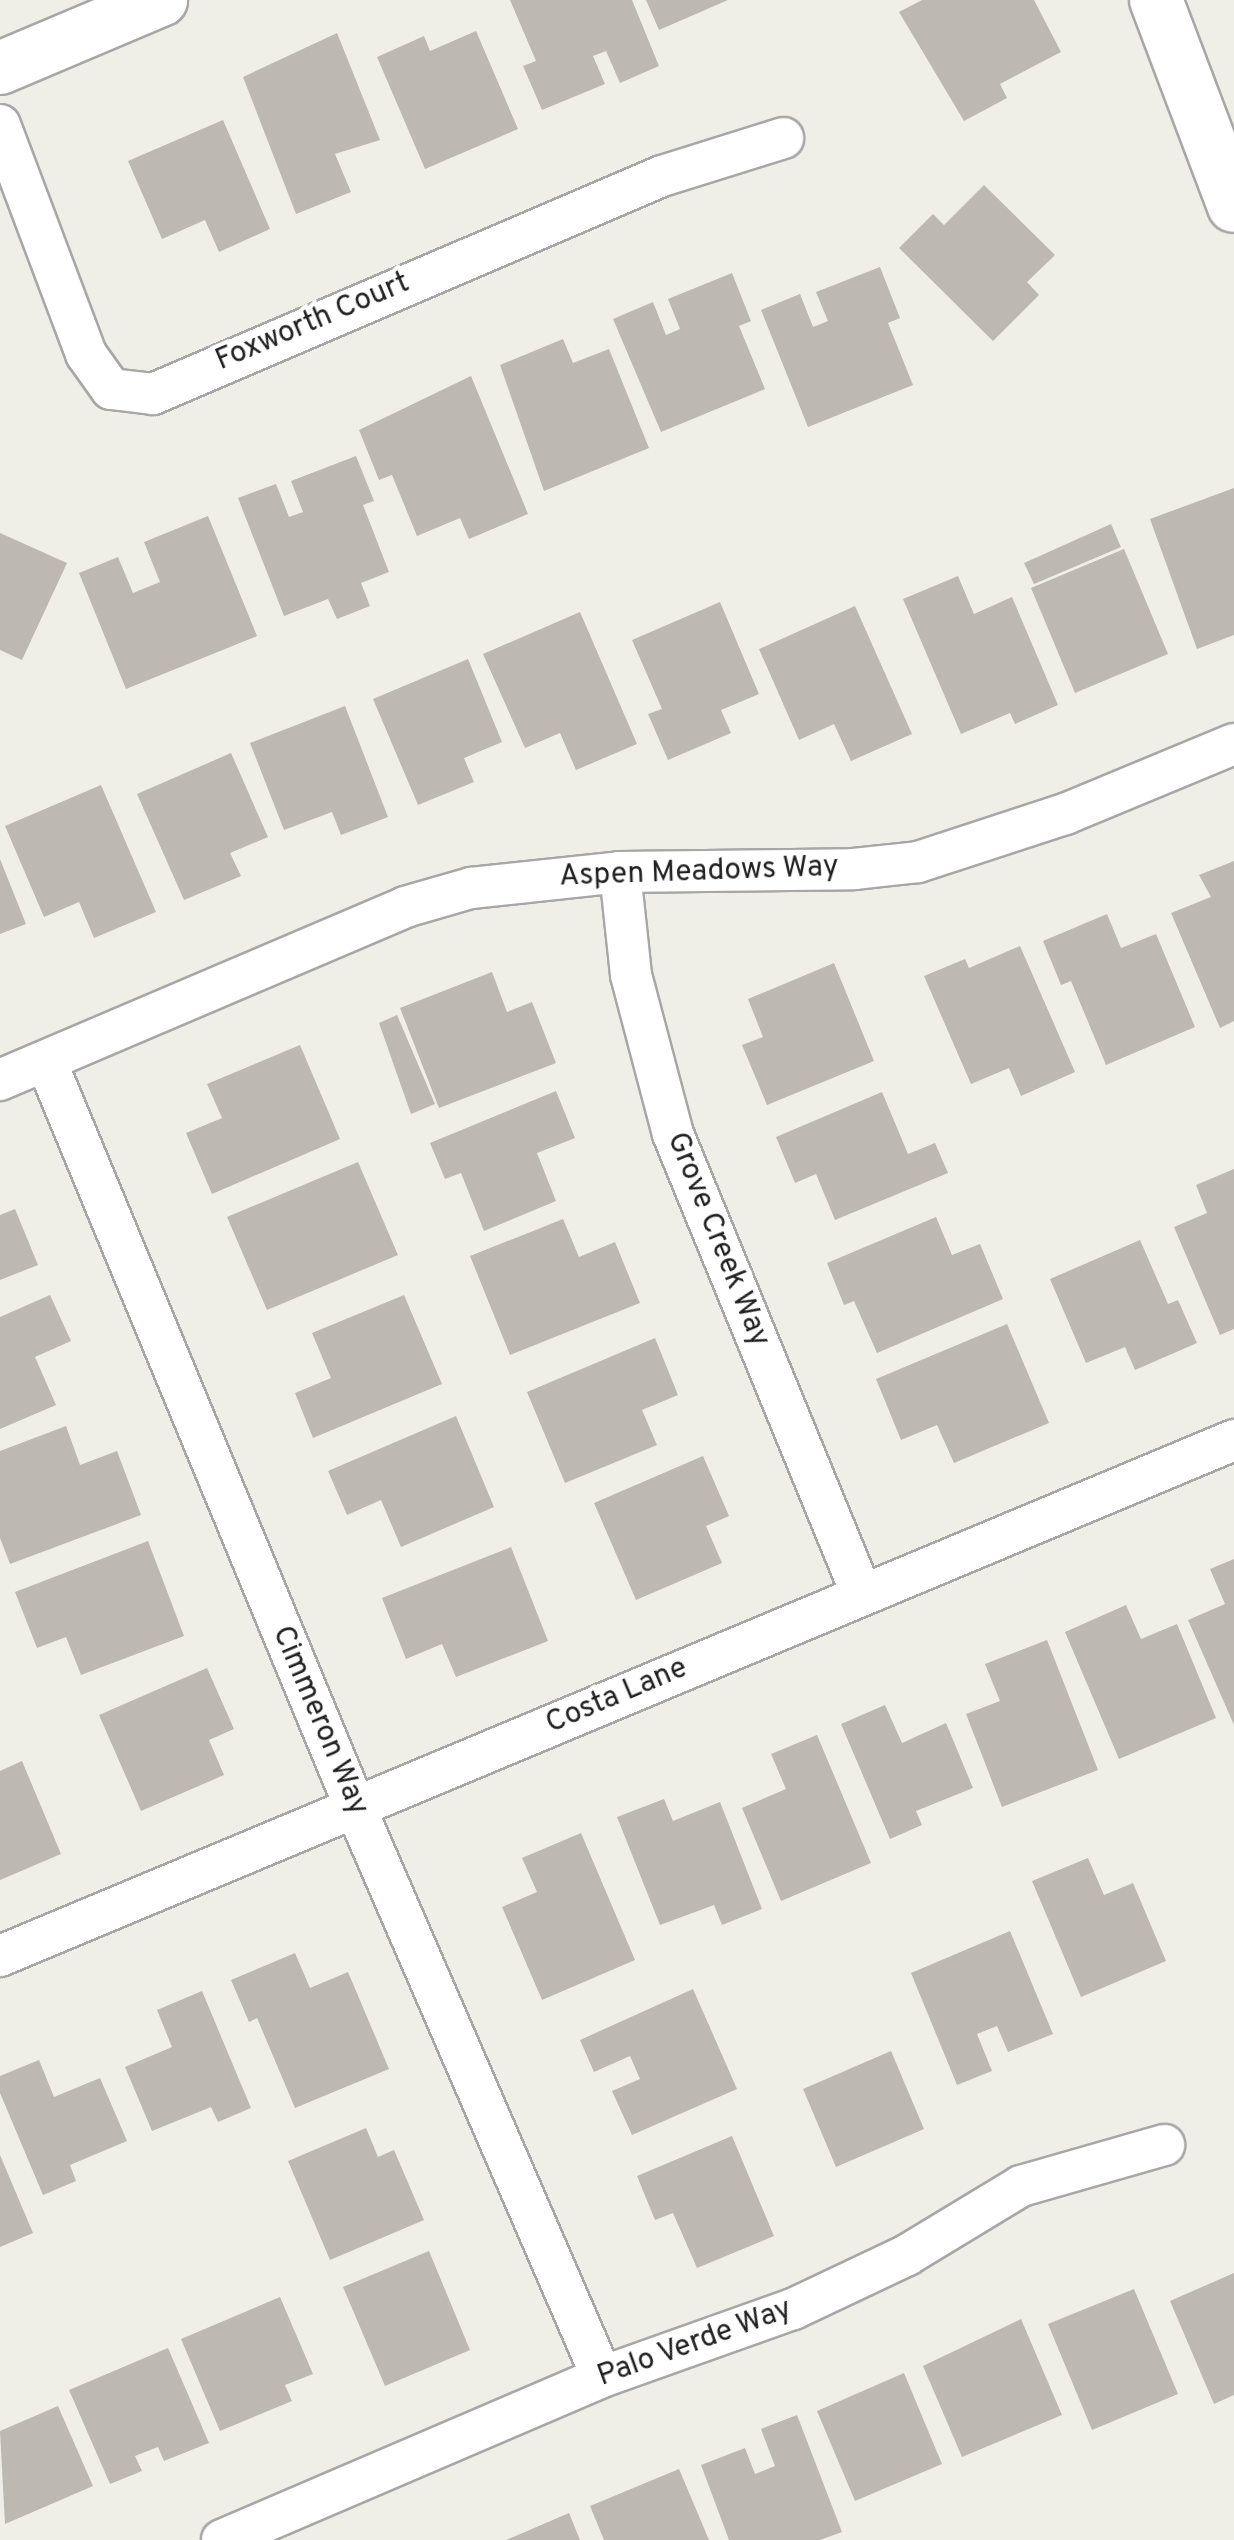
<!DOCTYPE html>
<html>
<head>
<meta charset="utf-8">
<style>
  body { margin:0 }
  #map { position:relative; width:1234px; height:2540px; overflow:hidden; background:#f0efe7; font-family:Overpass,sans-serif }
  div>[style] { position:absolute }
  .building>* { inset:0; background:#bdb8b0 }
  .roads { filter:drop-shadow(2px 0 #a7a7a7) drop-shadow(-2px 0 #a7a7a7) drop-shadow(0 2px #a7a7a7) drop-shadow(0 -2px #a7a7a7) }
  .minor>* { height:40px; margin:-20px; padding:0 20px; transform-origin:20px; border-radius:20px; background:#fff }
  .tertiary>* { height:52px; margin:-26px; padding:0 26px; transform-origin:26px; border-radius:26px; background:#fff }
  span { translate:-50% -50%; white-space:nowrap; text-align:center; line-height:1.15; -webkit-text-stroke:8px #fff; paint-order:stroke }
  .street-label { font-size:30px; color:#202020 }
</style>
</head>
<body>
<div id="map">
  <div class="building">
    <i style="clip-path:polygon(510px 0,632px 0,659px 66px,620px 83px,606px 51px,593px 56px,605px 84px,542px 110px,523px 66px,536px 61px)"></i>
    <i style="clip-path:polygon(646px 0,728px 0,659px 30px)"></i>
    <i style="clip-path:polygon(922px 0,1034px 0,1061px 52px,1000px 84px,1007px 98px,964px 121px,899px 12px)"></i>
    <i style="clip-path:polygon(476px 31px,518px 129px,425px 169px,377px 57px,424px 36px,430px 51px)"></i>
    <i style="clip-path:polygon(337px 33px,380px 140px,335px 154px,351px 192px,296px 214px,243px 77px)"></i>
    <i style="clip-path:polygon(223px 120px,270px 229px,219px 252px,205px 220px,162px 239px,128px 161px)"></i>
    <i style="clip-path:polygon(984px 185px,1055px 255px,1027px 282px,1039px 295px,993px 341px,899px 248px,933px 214px,944px 225px)"></i>
    <i style="clip-path:polygon(880px 267px,900px 318px,888px 323px,913px 385px,808px 427px,761px 310px,800px 294px,813px 327px,828px 321px,816px 292px)"></i>
    <i style="clip-path:polygon(732px 273px,751px 321px,739px 326px,765px 389px,661px 432px,613px 319px,653px 302px,666px 335px,680px 329px,668px 299px)"></i>
    <i style="clip-path:polygon(563px 339px,573px 363px,609px 349px,649px 448px,544px 491px,500px 365px)"></i>
    <i style="clip-path:polygon(471px 376px,528px 514px,469px 539px,460px 518px,417px 536px,392px 475px,379px 480px,359px 430px)"></i>
    <i style="clip-path:polygon(356px 456px,374px 501px,363px 505px,389px 572px,361px 583px,370px 606px,337px 619px,328px 599px,284px 616px,238px 498px,276px 484px,289px 517px,303px 512px,291px 481px)"></i>
    <i style="clip-path:polygon(1234px 488px,1234px 635px,1197px 649px,1150px 519px)"></i>
    <i style="clip-path:polygon(208px 516px,257px 636px,126px 689px,79px 573px,118px 557px,133px 593px,160px 582px,144px 542px)"></i>
    <i style="clip-path:polygon(1111px 524px,1121px 547px,1034px 584px,1024px 563px)"></i>
    <i style="clip-path:polygon(0 533px,67px 563px,22px 660px,0 650px)"></i>
    <i style="clip-path:polygon(1124px 549px,1168px 654px,1075px 693px,1031px 588px)"></i>
    <i style="clip-path:polygon(958px 576px,974px 614px,1012px 597px,1058px 705px,1015px 724px,1010px 713px,961px 734px,903px 599px)"></i>
    <i style="clip-path:polygon(720px 602px,759px 694px,721px 710px,731px 733px,668px 760px,648px 714px,662px 709px,632px 640px)"></i>
    <i style="clip-path:polygon(855px 606px,912px 734px,851px 761px,834px 724px,799px 740px,759px 649px)"></i>
    <i style="clip-path:polygon(580px 612px,637px 744px,576px 770px,560px 733px,525px 748px,483px 654px)"></i>
    <i style="clip-path:polygon(468px 659px,502px 742px,464px 758px,474px 782px,418px 805px,373px 699px)"></i>
    <i style="clip-path:polygon(345px 706px,388px 817px,341px 835px,332px 812px,284px 830px,250px 743px)"></i>
    <i style="clip-path:polygon(231px 753px,268px 837px,230px 853px,241px 876px,184px 900px,137px 794px)"></i>
    <i style="clip-path:polygon(101px 785px,156px 912px,94px 938px,79px 902px,44px 917px,5px 826px)"></i>
    <i style="clip-path:polygon(0 859px,26px 924px,0 934px)"></i>
    <i style="clip-path:polygon(1234px 861px,1234px 1021px,1220px 1028px,1171px 913px,1211px 897px,1199px 875px)"></i>
    <i style="clip-path:polygon(1107px 914px,1121px 948px,1156px 934px,1195px 1027px,1106px 1065px,1071px 981px,1061px 985px,1043px 941px)"></i>
    <i style="clip-path:polygon(1020px 946px,1075px 1072px,1021px 1096px,1009px 1068px,971px 1084px,924px 976px,965px 959px,969px 968px)"></i>
    <i style="clip-path:polygon(834px 963px,874px 1061px,767px 1105px,742px 1045px,763px 1037px,748px 999px)"></i>
    <i style="clip-path:polygon(492px 972px,507px 1012px,532px 1002px,556px 1063px,439px 1108px,400px 1008px)"></i>
    <i style="clip-path:polygon(397px 1015px,435px 1104px,411px 1114px,379px 1023px)"></i>
    <i style="clip-path:polygon(300px 1045px,340px 1139px,212px 1194px,186px 1133px,222px 1118px,207px 1084px)"></i>
    <i style="clip-path:polygon(556px 1091px,575px 1138px,537px 1153px,556px 1201px,484px 1231px,461px 1173px,445px 1179px,430px 1143px)"></i>
    <i style="clip-path:polygon(882px 1092px,908px 1154px,935px 1143px,948px 1173px,835px 1220px,816px 1174px,795px 1183px,776px 1137px)"></i>
    <i style="clip-path:polygon(358px 1162px,398px 1255px,267px 1310px,227px 1217px)"></i>
    <i style="clip-path:polygon(1234px 1169px,1234px 1329px,1220px 1335px,1174px 1227px,1207px 1213px,1196px 1185px)"></i>
    <i style="clip-path:polygon(15px 1209px,38px 1265px,0 1280px,0 1215px)"></i>
    <i style="clip-path:polygon(936px 1217px,952px 1255px,980px 1244px,1003px 1299px,877px 1353px,854px 1301px,844px 1305px,827px 1263px)"></i>
    <i style="clip-path:polygon(563px 1219px,579px 1257px,615px 1242px,640px 1303px,510px 1355px,470px 1256px)"></i>
    <i style="clip-path:polygon(1140px 1240px,1168px 1304px,1178px 1300px,1197px 1343px,1135px 1370px,1125px 1347px,1086px 1363px,1050px 1279px)"></i>
    <i style="clip-path:polygon(50px 1295px,71px 1341px,35px 1357px,56px 1405px,0 1429px,0 1317px)"></i>
    <i style="clip-path:polygon(404px 1295px,442px 1384px,313px 1438px,295px 1393px,331px 1378px,312px 1333px)"></i>
    <i style="clip-path:polygon(1007px 1324px,1049px 1423px,954px 1463px,937px 1425px,901px 1440px,876px 1379px)"></i>
    <i style="clip-path:polygon(655px 1338px,678px 1395px,642px 1410px,657px 1445px,565px 1483px,527px 1392px)"></i>
    <i style="clip-path:polygon(456px 1416px,494px 1507px,401px 1547px,381px 1500px,347px 1515px,328px 1471px)"></i>
    <i style="clip-path:polygon(66px 1426px,80px 1465px,117px 1451px,141px 1515px,10px 1564px,0 1538px,0 1451px)"></i>
    <i style="clip-path:polygon(703px 1456px,729px 1516px,706px 1526px,722px 1563px,636px 1600px,594px 1503px)"></i>
    <i style="clip-path:polygon(148px 1541px,184px 1636px,81px 1675px,66px 1637px,37px 1648px,15px 1592px)"></i>
    <i style="clip-path:polygon(511px 1547px,548px 1641px,456px 1677px,442px 1644px,406px 1659px,382px 1598px)"></i>
    <i style="clip-path:polygon(1234px 1559px,1234px 1725px,1188px 1620px,1225px 1604px,1210px 1569px)"></i>
    <i style="clip-path:polygon(1126px 1605px,1141px 1639px,1177px 1624px,1216px 1718px,1119px 1759px,1065px 1632px)"></i>
    <i style="clip-path:polygon(1047px 1640px,1098px 1770px,1002px 1807px,966px 1714px,1000px 1701px,985px 1664px)"></i>
    <i style="clip-path:polygon(207px 1668px,234px 1729px,209px 1740px,224px 1775px,141px 1811px,99px 1715px)"></i>
    <i style="clip-path:polygon(885px 1705px,902px 1743px,946px 1723px,973px 1788px,916px 1811px,922px 1825px,890px 1839px,841px 1724px)"></i>
    <i style="clip-path:polygon(817px 1735px,871px 1863px,781px 1901px,742px 1808px,786px 1789px,771px 1754px)"></i>
    <i style="clip-path:polygon(22px 1761px,61px 1854px,0 1880px,0 1771px)"></i>
    <i style="clip-path:polygon(664px 1799px,673px 1821px,720px 1802px,762px 1909px,722px 1925px,714px 1905px,660px 1925px,617px 1817px)"></i>
    <i style="clip-path:polygon(581px 1833px,635px 1960px,542px 2000px,502px 1907px,537px 1892px,522px 1858px)"></i>
    <i style="clip-path:polygon(1088px 1858px,1104px 1895px,1133px 1883px,1166px 1961px,1081px 1997px,1032px 1881px)"></i>
    <i style="clip-path:polygon(1010px 1931px,1053px 2034px,1008px 2052px,997px 2026px,977px 2034px,992px 2071px,957px 2085px,911px 1973px)"></i>
    <i style="clip-path:polygon(295px 1953px,310px 1988px,348px 1972px,389px 2069px,295px 2108px,257px 2018px,249px 2022px,231px 1980px)"></i>
    <i style="clip-path:polygon(693px 1989px,737px 2089px,632px 2135px,612px 2091px,640px 2079px,630px 2056px,594px 2072px,580px 2040px)"></i>
    <i style="clip-path:polygon(202px 1991px,251px 2108px,218px 2122px,211px 2107px,152px 2131px,125px 2067px,172px 2047px,157px 2010px)"></i>
    <i style="clip-path:polygon(891px 2051px,924px 2129px,836px 2167px,803px 2089px)"></i>
    <i style="clip-path:polygon(39px 2060px,54px 2097px,100px 2078px,127px 2141px,70px 2165px,76px 2181px,43px 2195px,0 2093px,0 2076px)"></i>
    <i style="clip-path:polygon(366px 2128px,378px 2157px,394px 2150px,424px 2220px,330px 2260px,288px 2161px)"></i>
    <i style="clip-path:polygon(732px 2136px,774px 2236px,697px 2268px,673px 2213px,655px 2220px,637px 2176px)"></i>
    <i style="clip-path:polygon(0 2155px,33px 2233px,0 2247px)"></i>
    <i style="clip-path:polygon(429px 2251px,470px 2350px,385px 2386px,343px 2287px)"></i>
    <i style="clip-path:polygon(1234px 2273px,1234px 2395px,1214px 2404px,1170px 2301px)"></i>
    <i style="clip-path:polygon(1134px 2289px,1178px 2394px,1092px 2430px,1048px 2324px)"></i>
    <i style="clip-path:polygon(280px 2297px,313px 2374px,285px 2385px,292px 2401px,220px 2431px,181px 2339px)"></i>
    <i style="clip-path:polygon(1021px 2319px,1062px 2415px,962px 2457px,923px 2366px)"></i>
    <i style="clip-path:polygon(168px 2348px,209px 2443px,164px 2461px,158px 2447px,135px 2456px,142px 2471px,110px 2484px,69px 2390px)"></i>
    <i style="clip-path:polygon(904px 2373px,942px 2464px,855px 2501px,817px 2411px)"></i>
    <i style="clip-path:polygon(58px 2406px,93px 2486px,5px 2524px,0 2431px)"></i>
    <i style="clip-path:polygon(797px 2415px,842px 2532px,820px 2540px,729px 2540px,701px 2465px,745px 2448px,755px 2474px,775px 2466px,761px 2429px)"></i>
    <i style="clip-path:polygon(679px 2469px,709px 2540px,604px 2540px,590px 2506px)"></i>
    <i style="clip-path:polygon(569px 2513px,580px 2540px,506px 2540px)"></i>
  </div>
  <div class="roads">
    <div class="minor">
      <i style="left:0;top:125px;width:245px;rotate:69.4deg"></i>
      <i style="left:86px;top:354px;width:43px;rotate:54.5deg"></i>
      <i style="left:111px;top:389px;width:42px;rotate:6.8deg"></i>
      <i style="left:153px;top:394px;width:554px;rotate:-23.19deg"></i>
      <i style="left:662px;top:176px;width:127px;rotate:-17.4deg"></i>
      <i style="left:620px;top:872px;width:104px;rotate:83.9deg"></i>
      <i style="left:631px;top:975px;width:164px;rotate:75.2deg"></i>
      <i style="left:673px;top:1134px;width:497px;rotate:67.7deg"></i>
      <i style="left:46px;top:1061px;width:807px;rotate:67.5deg"></i>
      <i style="left:355px;top:1807px;width:621px;rotate:66.57deg"></i>
      <i style="left:0;top:1080px;width:440px;rotate:-23.1deg"></i>
      <i style="left:405px;top:907px;width:69px;rotate:-16.1deg"></i>
      <i style="left:471px;top:888px;width:150px;rotate:-6.1deg"></i>
      <i style="left:620px;top:872px;width:234px;rotate:-0.7deg"></i>
      <i style="left:854px;top:869px;width:64px;rotate:-6.2deg"></i>
      <i style="left:918px;top:862px;width:155px;rotate:-18.1deg"></i>
      <i style="left:1065px;top:814px;width:183px;rotate:-22.5deg"></i>
      <i style="left:0;top:1956px;width:1338px;rotate:-22.69deg"></i>
      <i style="left:222px;top:2540px;width:413px;rotate:-23.2deg"></i>
      <i style="left:602px;top:2377px;width:203px;rotate:-19.6deg"></i>
      <i style="left:793px;top:2309px;width:126px;rotate:-25.3deg"></i>
      <i style="left:907px;top:2255px;width:133px;rotate:-31.2deg"></i>
      <i style="left:1021px;top:2186px;width:149px;rotate:-16deg"></i>
    </div>
    <div class="tertiary">
      <i style="left:1156px;top:0;width:220px;rotate:69.3deg"></i>
      <i style="left:0;top:68px;width:175px;rotate:-22.9deg"></i>
    </div>
  </div>
  <div class="street-label">
    <span style="left:313px;top:323px;rotate:-23deg">Foxworth Court</span>
    <span style="left:699px;top:873px;rotate:-2deg">Aspen Meadows Way</span>
    <span style="left:717px;top:1240px;rotate:68deg">Grove Creek Way</span>
    <span style="left:617px;top:1697px;rotate:-23deg">Costa Lane</span>
    <span style="left:319px;top:1721px;rotate:67deg">Cimmeron Way</span>
    <span style="left:695px;top:2344px;rotate:-20deg">Palo Verde Way</span>
  </div>
</div>
</body>
</html>
